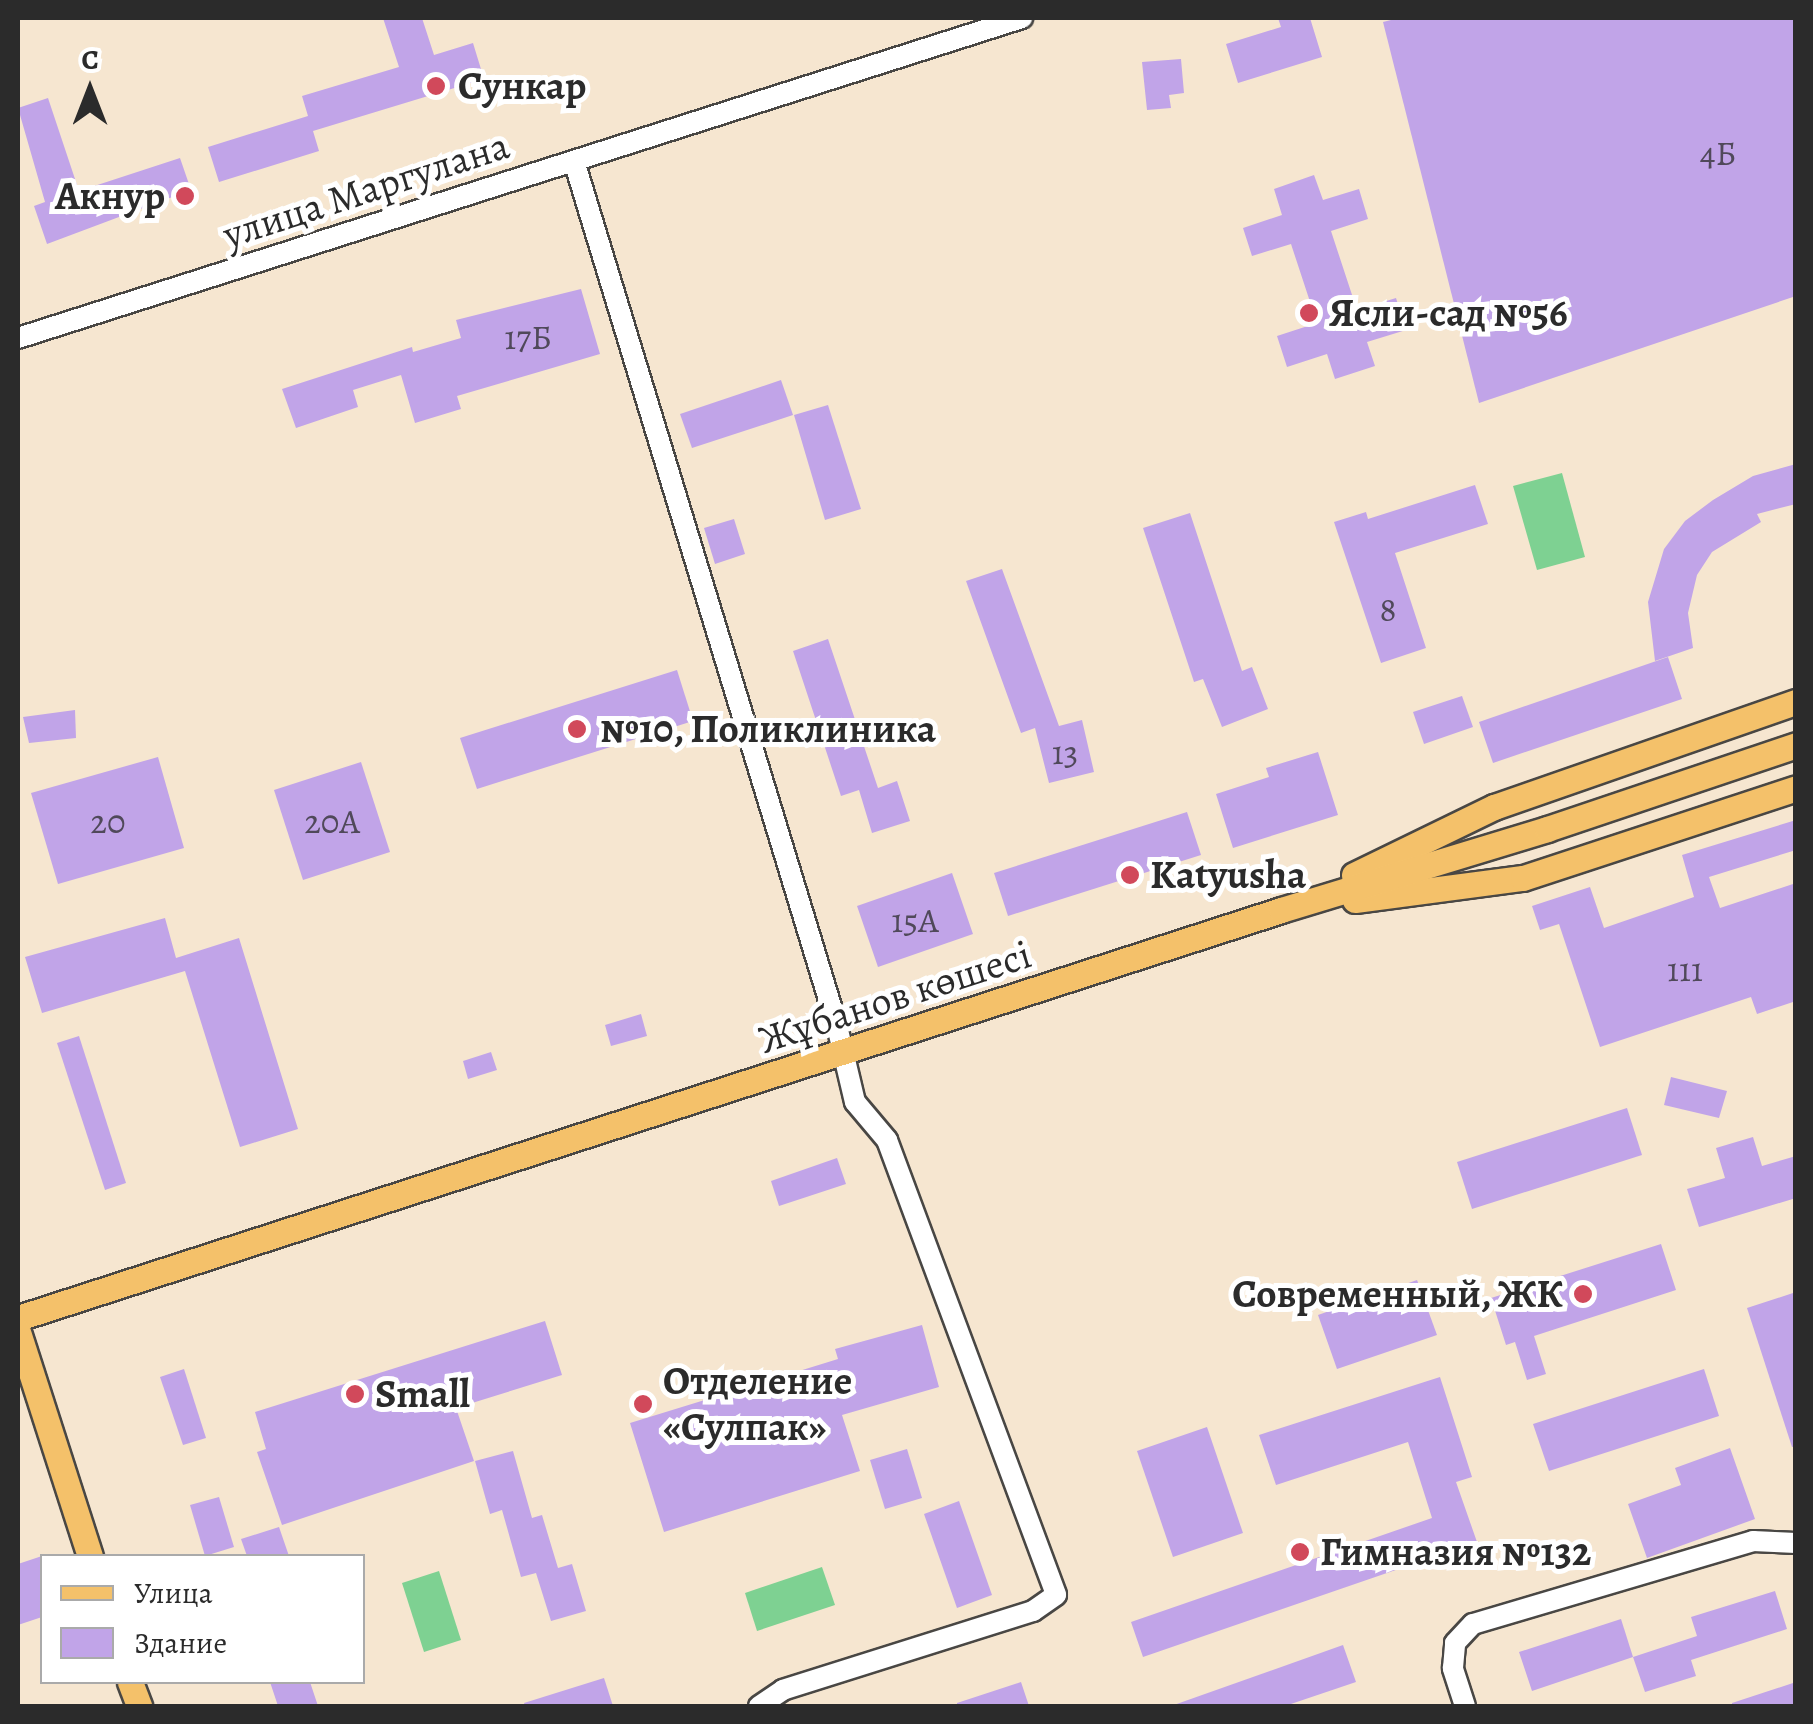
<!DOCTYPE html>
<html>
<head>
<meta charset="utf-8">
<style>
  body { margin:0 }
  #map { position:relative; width:1813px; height:1724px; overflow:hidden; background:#f6e6d0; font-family:Alegreya,serif }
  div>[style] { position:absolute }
  .green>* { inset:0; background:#7ed192 }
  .building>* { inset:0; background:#c1a4e8 }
  .roads { filter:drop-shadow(2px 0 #494744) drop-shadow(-2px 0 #494744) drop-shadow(0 2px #494744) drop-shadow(0 -2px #494744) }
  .minor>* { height:20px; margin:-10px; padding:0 10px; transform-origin:10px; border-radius:10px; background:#fff }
  .major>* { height:25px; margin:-12.5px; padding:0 12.5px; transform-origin:12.5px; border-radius:12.5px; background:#f4c16a }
  .dots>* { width:28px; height:28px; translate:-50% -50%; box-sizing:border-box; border:5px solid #fff; border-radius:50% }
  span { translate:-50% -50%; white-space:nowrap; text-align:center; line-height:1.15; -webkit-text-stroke:10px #fff; paint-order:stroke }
  .number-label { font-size:35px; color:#50495a }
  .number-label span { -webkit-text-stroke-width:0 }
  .poi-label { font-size:40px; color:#2b2b2b; font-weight:700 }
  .left { translate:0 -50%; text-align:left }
  .right { translate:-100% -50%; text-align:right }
  .street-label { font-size:40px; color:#2b2b2b }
  .frame { position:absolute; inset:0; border:20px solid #2b2b2b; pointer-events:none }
  .legend { position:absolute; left:40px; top:1554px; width:325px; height:130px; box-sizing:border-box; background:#fff; border:2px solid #aaa; margin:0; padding:12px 18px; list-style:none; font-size:30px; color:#2b2b2b }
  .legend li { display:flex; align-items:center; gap:20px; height:50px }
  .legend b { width:50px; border:2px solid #aaa }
  .north { position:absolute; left:40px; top:40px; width:100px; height:100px; -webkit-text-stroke:8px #fff; paint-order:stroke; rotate:0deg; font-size:28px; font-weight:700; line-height:40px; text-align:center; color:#2b2b2b }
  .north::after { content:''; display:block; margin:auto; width:35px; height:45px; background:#2b2b2b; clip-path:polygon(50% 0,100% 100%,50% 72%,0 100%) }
</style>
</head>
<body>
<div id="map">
  <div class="green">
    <i style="clip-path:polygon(1562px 473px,1585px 557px,1537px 570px,1513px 486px)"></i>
    <i style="clip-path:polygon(822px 1567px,835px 1605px,757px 1631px,745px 1593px)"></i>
    <i style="clip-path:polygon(439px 1571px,461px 1640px,424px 1652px,402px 1583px)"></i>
  </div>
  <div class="building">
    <i style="clip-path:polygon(383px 18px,422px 18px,434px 55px,473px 43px,484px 79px,313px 131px,319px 151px,219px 182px,208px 147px,308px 116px,302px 96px,399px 67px)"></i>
    <i style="clip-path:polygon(1278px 18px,1310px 18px,1322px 57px,1238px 83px,1226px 44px,1281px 27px)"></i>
    <i style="clip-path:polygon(1399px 18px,1796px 18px,1796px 296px,1479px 403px,1383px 22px)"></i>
    <i style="clip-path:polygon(1181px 59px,1184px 93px,1169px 95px,1171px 108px,1147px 110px,1142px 62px)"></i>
    <i style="clip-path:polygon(48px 98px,79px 191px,180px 158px,191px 190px,47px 244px,34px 206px,45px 202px,18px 108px)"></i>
    <i style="clip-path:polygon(1314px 175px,1323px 200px,1359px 189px,1368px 219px,1331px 231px,1357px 310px,1396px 298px,1406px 330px,1367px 342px,1375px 366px,1335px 379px,1327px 354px,1287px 367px,1277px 336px,1317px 323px,1291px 244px,1252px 256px,1243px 228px,1282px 215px,1274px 189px)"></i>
    <i style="clip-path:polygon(581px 289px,600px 354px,457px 396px,461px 409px,415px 423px,401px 375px,353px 390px,358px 407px,296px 428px,282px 389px,412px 347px,413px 352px,461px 338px,456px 320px)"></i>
    <i style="clip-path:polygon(781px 380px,793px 415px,692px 448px,680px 414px)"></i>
    <i style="clip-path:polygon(828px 405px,861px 509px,825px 520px,794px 415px)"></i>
    <i style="clip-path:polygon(1796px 464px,1796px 504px,1757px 514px,1761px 522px,1712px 552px,1697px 575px,1688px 613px,1693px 648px,1655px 661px,1648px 602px,1664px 549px,1685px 521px,1713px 500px,1753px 476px)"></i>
    <i style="clip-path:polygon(1475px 485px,1488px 524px,1395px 553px,1426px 648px,1381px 663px,1334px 522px,1366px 512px,1368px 519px)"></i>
    <i style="clip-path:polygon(1190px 513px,1242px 671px,1252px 667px,1268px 709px,1222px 727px,1203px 679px,1194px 682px,1143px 528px)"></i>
    <i style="clip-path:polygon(734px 519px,745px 554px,715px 564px,704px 528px)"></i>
    <i style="clip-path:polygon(1002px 569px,1059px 726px,1082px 720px,1094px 772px,1049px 783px,1035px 728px,1021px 733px,966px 581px)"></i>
    <i style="clip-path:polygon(828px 639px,878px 788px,897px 781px,910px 821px,872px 833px,859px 790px,841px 796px,793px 651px)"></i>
    <i style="clip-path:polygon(1668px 657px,1682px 699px,1493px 763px,1479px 722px)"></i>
    <i style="clip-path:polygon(677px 670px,693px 721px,477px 789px,460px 738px)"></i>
    <i style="clip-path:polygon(1462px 696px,1473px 727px,1424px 744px,1413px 712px)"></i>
    <i style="clip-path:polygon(75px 710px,76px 738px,29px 743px,23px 717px)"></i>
    <i style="clip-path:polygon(1318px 752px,1338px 815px,1233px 848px,1216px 794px,1269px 777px,1266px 768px)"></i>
    <i style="clip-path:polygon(158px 757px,184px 848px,58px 884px,31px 793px)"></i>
    <i style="clip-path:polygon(361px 762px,390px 852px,303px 880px,274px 790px)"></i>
    <i style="clip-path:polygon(1187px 812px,1201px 855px,1008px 916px,994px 873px)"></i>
    <i style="clip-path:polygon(1796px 820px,1796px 850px,1709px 877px,1720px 908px,1796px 883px,1796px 1001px,1757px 1014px,1751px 997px,1600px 1047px,1559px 924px,1540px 930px,1532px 906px,1590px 887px,1604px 928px,1694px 897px,1682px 855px)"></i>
    <i style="clip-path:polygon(952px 873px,973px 934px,878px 967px,857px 906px)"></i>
    <i style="clip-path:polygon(165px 918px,176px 958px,239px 938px,298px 1129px,240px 1147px,185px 971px,42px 1013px,25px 957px)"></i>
    <i style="clip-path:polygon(641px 1014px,647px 1036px,611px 1046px,605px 1025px)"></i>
    <i style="clip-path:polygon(79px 1036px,126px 1183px,105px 1190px,57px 1043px)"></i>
    <i style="clip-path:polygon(491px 1052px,497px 1070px,468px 1079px,463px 1061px)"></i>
    <i style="clip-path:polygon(1671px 1077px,1727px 1091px,1719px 1118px,1664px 1105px)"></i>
    <i style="clip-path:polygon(1627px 1108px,1642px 1155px,1472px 1209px,1457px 1162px)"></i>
    <i style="clip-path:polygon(1753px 1137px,1762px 1166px,1796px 1156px,1796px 1198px,1699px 1227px,1687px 1189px,1725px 1178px,1716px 1148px)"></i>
    <i style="clip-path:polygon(837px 1158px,846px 1184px,779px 1206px,771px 1181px)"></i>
    <i style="clip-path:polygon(1661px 1244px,1676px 1290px,1534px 1336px,1546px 1374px,1527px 1380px,1515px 1342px,1506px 1345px,1491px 1298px)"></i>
    <i style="clip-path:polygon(1417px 1280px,1437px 1335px,1337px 1369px,1318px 1315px)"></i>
    <i style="clip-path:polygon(1796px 1292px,1796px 1446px,1792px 1447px,1747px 1308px)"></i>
    <i style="clip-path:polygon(545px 1321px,562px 1375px,456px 1408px,474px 1461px,282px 1525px,257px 1452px,266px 1449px,255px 1412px)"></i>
    <i style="clip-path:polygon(922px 1325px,939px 1387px,842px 1415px,860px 1471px,664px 1532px,630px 1423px,838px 1359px,835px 1349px)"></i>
    <i style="clip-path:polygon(184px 1369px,206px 1438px,183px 1445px,160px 1377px)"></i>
    <i style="clip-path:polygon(1704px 1369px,1719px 1416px,1549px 1471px,1533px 1424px)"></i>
    <i style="clip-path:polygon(1440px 1377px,1472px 1477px,1456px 1482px,1477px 1542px,1143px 1657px,1131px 1622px,1432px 1518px,1408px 1442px,1276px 1485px,1259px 1435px)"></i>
    <i style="clip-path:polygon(1207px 1427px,1243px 1533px,1173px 1557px,1137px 1451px)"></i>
    <i style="clip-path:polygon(1730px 1448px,1755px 1519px,1647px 1558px,1628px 1504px,1681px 1485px,1675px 1468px)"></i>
    <i style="clip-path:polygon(907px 1449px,922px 1498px,885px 1509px,870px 1460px)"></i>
    <i style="clip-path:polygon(513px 1451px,532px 1518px,542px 1515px,558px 1568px,572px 1564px,586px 1611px,551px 1621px,536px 1573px,521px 1577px,502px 1510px,490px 1514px,475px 1461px)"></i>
    <i style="clip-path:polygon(219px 1497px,234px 1547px,205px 1556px,190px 1505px)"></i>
    <i style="clip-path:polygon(959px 1501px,992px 1595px,957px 1608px,924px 1514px)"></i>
    <i style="clip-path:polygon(279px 1527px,289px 1556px,247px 1556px,241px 1539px)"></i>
    <i style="clip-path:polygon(42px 1556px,42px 1617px,18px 1625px,18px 1564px)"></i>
    <i style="clip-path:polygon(1775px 1591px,1787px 1629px,1691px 1660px,1696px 1676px,1645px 1692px,1633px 1657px,1697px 1636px,1691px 1617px)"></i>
    <i style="clip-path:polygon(1621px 1619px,1633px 1657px,1532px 1691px,1519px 1652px)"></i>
    <i style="clip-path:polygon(1343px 1645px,1356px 1682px,1285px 1706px,1171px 1706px)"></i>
    <i style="clip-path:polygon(604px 1678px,613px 1706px,525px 1706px,524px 1703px)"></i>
    <i style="clip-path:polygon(270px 1682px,310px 1682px,318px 1706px,278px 1706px)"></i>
    <i style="clip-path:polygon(1021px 1682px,1029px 1706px,957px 1706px,957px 1703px)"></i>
    <i style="clip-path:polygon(1796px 1682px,1796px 1706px,1732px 1706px,1732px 1703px)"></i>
  </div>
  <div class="roads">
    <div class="minor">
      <i style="left:574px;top:161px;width:904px;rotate:73.09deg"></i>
      <i style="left:837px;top:1026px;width:78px;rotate:76.7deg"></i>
      <i style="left:855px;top:1102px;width:50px;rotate:49.9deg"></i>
      <i style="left:887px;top:1140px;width:485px;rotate:69.6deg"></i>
      <i style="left:1056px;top:1595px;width:28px;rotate:145deg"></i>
      <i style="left:1033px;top:1611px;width:262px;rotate:162.5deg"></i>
      <i style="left:783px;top:1690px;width:29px;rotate:146deg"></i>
      <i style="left:18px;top:338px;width:1054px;rotate:-17.68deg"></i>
      <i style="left:1465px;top:1706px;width:40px;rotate:-108deg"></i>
      <i style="left:1453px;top:1668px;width:25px;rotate:-85deg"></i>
      <i style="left:1455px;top:1643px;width:26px;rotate:-47deg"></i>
      <i style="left:1473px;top:1624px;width:292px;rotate:-16.5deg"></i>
      <i style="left:1753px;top:1541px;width:43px;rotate:2.7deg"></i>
    </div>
    <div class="major">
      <i style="left:1354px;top:875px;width:156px;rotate:-25.9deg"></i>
      <i style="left:1494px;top:807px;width:320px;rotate:-19.2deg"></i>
      <i style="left:1355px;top:900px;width:169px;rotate:-7.5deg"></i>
      <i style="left:1523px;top:878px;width:287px;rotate:-18.2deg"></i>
      <i style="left:18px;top:1318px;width:1327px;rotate:-17.9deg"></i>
      <i style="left:1281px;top:910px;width:278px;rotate:-16.9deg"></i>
      <i style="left:1547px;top:829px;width:263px;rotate:-18.6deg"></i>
      <i style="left:18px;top:1332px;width:235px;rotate:72.2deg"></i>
      <i style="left:130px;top:1682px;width:26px;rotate:69deg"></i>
    </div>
  </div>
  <div class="dots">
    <i style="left:436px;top:86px;background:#d1495b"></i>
    <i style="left:185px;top:196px;background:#d1495b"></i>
    <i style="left:1309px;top:313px;background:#d1495b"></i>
    <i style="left:577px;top:729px;background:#d1495b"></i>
    <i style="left:1130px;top:875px;background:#d1495b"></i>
    <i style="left:1583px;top:1294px;background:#d1495b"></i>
    <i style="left:355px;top:1394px;background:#d1495b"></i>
    <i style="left:643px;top:1404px;background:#d1495b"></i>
    <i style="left:1300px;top:1552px;background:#d1495b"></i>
  </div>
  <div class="number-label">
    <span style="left:1718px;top:153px">4Б</span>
    <span style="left:528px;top:337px">17Б</span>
    <span style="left:1388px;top:609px">8</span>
    <span style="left:1065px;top:752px">13</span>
    <span style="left:108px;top:821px">20</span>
    <span style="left:332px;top:821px">20А</span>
    <span style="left:915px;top:920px">15А</span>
    <span style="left:1685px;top:969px">111</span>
  </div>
  <div class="poi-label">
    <span class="left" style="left:458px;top:86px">Сункар</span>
    <span class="right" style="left:165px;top:196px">Акнур</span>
    <span class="left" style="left:1329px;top:313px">Ясли-сад №56</span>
    <span class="left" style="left:600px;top:729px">№10, Поликлиника</span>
    <span class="left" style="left:1150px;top:875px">Katyusha</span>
    <span class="right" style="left:1563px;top:1294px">Современный, ЖК</span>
    <span class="left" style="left:663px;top:1404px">Отделение<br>«Сулпак»</span>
    <span class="left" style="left:375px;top:1394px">Small</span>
    <span class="left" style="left:1320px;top:1552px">Гимназия №132</span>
  </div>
  <div class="street-label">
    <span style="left:366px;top:190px;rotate:-18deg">улица Маргулана</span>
    <span style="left:895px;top:997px;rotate:-18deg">Жұбанов көшесі</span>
  </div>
  <div class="frame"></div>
  <ul class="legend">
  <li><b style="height:12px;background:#f4c16a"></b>Улица</li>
  <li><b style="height:28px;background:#c1a4e8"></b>Здание</li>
  </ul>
  <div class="north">С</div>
</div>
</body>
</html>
